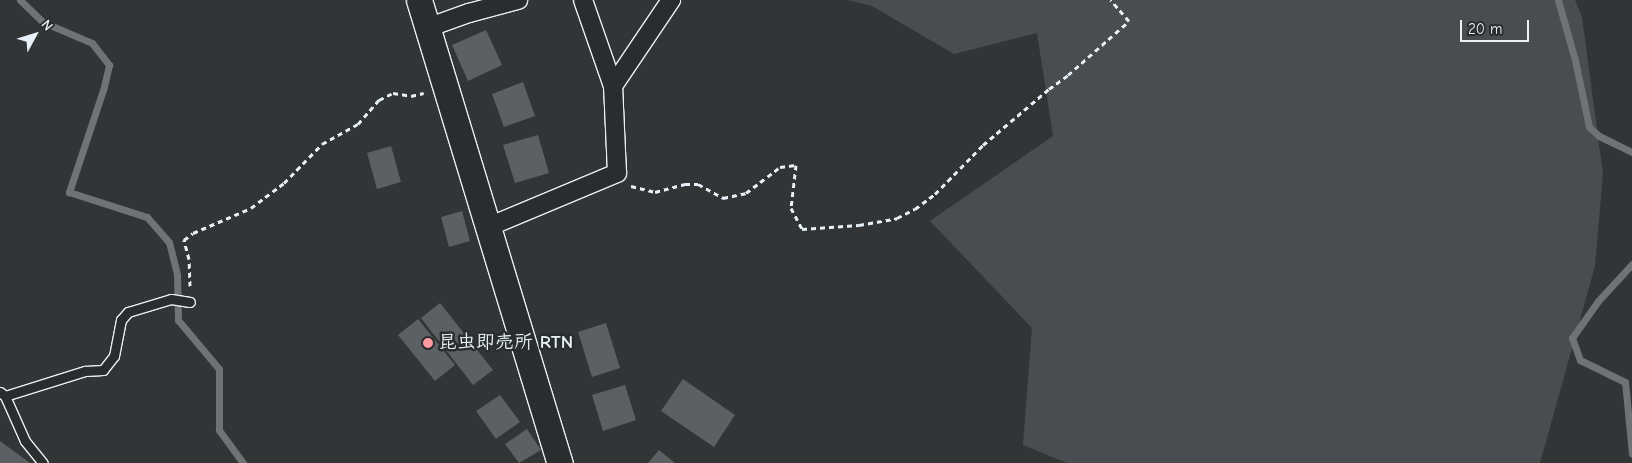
<!DOCTYPE html>
<html>
<head>
<meta charset="utf-8">
<style>
  body { margin:0 }
  #map { position:relative; width:1632px; height:463px; overflow:hidden; background:#323536; font-family:"Comic Neue","Klee One",sans-serif }
  div>[style] { position:absolute }
  .green>* { inset:0; background:#494d4f }
  .stream>* { height:7px; margin:-3.5px; padding:0 3.5px; transform-origin:3.5px; border-radius:3.5px; background:#6e7376 }
  .building>* { inset:0; background:#5c6063 }
  .path>* { height:3px; margin-top:-1.5px; transform-origin:0; background:repeating-linear-gradient(90deg,#e8f1f8 0 5px,transparent 0 9px) }
  .roads { filter:drop-shadow(1px 0 #e8f1f8) drop-shadow(-1px 0 #e8f1f8) drop-shadow(0 1px #e8f1f8) drop-shadow(0 -1px #e8f1f8) }
  .lane>* { height:9px; margin:-4.5px; padding:0 4.5px; transform-origin:4.5px; border-radius:4.5px; background:#2a2d2e }
  .street>* { height:18px; margin:-9px; padding:0 9px; transform-origin:9px; border-radius:9px; background:#2a2d2e }
  .secondary>* { height:25px; margin:-12.5px; padding:0 12.5px; transform-origin:12.5px; border-radius:12.5px; background:#2a2d2e }
  .dots>* { width:14px; height:14px; translate:-50% -50%; box-sizing:border-box; border:2px solid #2a2d2e; border-radius:50% }
  span { translate:-50% -50%; white-space:nowrap; text-align:center; line-height:1.15; -webkit-text-stroke:5px #2a2d2e; paint-order:stroke }
  .poi-label { font-size:19px; color:#e8f1f8; font-weight:700 }
  .left { translate:0 -50%; text-align:left }
  .north { position:absolute; left:10px; top:10px; width:50px; height:50px; -webkit-text-stroke:4px #2a2d2e; paint-order:stroke; rotate:51deg; font-size:14px; font-weight:700; line-height:20px; text-align:center; color:#e8f1f8 }
  .north::after { content:''; display:block; margin:auto; width:18px; height:22px; background:#e8f1f8; clip-path:polygon(50% 0,100% 100%,50% 72%,0 100%) }
  .scale { position:absolute; left:1460px; top:20px; width:69px; height:22px; box-sizing:border-box; border:2px solid #e8f1f8; border-top:0; padding-left:6px; font-size:15px; line-height:18px; white-space:nowrap; color:#e8f1f8; -webkit-text-stroke:4px #2a2d2e; paint-order:stroke }
</style>
</head>
<body>
<div id="map">
  <div class="green">
    <i style="clip-path:polygon(848px 0,1575px 0,1582px 17px,1603px 174px,1595px 266px,1540px 463px,1067px 463px,1023px 445px,1032px 328px,930px 221px,1053px 136px,1037px 33px,954px 54px,872px 6px)"></i>
  </div>
  <div class="stream">
    <i style="left:20px;top:0;width:32px;rotate:44deg"></i>
    <i style="left:43px;top:22px;width:53px;rotate:23.2deg"></i>
    <i style="left:92px;top:43px;width:28px;rotate:52deg"></i>
    <i style="left:109px;top:65px;width:26px;rotate:103deg"></i>
    <i style="left:103px;top:90px;width:108px;rotate:108.4deg"></i>
    <i style="left:69px;top:192px;width:82px;rotate:17.8deg"></i>
    <i style="left:147px;top:217px;width:33px;rotate:49deg"></i>
    <i style="left:169px;top:242px;width:34px;rotate:76deg"></i>
    <i style="left:177px;top:275px;width:45px;rotate:88.7deg"></i>
    <i style="left:178px;top:320px;width:64px;rotate:50.1deg"></i>
    <i style="left:219px;top:369px;width:61px;rotate:90deg"></i>
    <i style="left:219px;top:430px;width:41px;rotate:54deg"></i>
    <i style="left:1558px;top:0;width:62px;rotate:74.2deg"></i>
    <i style="left:1575px;top:60px;width:68px;rotate:78.2deg"></i>
    <i style="left:1589px;top:127px;width:13px;rotate:42deg"></i>
    <i style="left:1599px;top:136px;width:37px;rotate:26deg"></i>
    <i style="left:1632px;top:264px;width:50px;rotate:132.6deg"></i>
    <i style="left:1598px;top:301px;width:45px;rotate:125.1deg"></i>
    <i style="left:1572px;top:338px;width:23px;rotate:70deg"></i>
    <i style="left:1580px;top:360px;width:50px;rotate:26.1deg"></i>
    <i style="left:1625px;top:382px;width:72px;rotate:84.4deg"></i>
  </div>
  <div class="building">
    <i style="clip-path:polygon(486px 30px,502px 65px,468px 81px,452px 45px)"></i>
    <i style="clip-path:polygon(523px 82px,535px 116px,504px 127px,492px 94px)"></i>
    <i style="clip-path:polygon(538px 135px,549px 173px,515px 183px,503px 145px)"></i>
    <i style="clip-path:polygon(391px 146px,401px 182px,377px 189px,367px 153px)"></i>
    <i style="clip-path:polygon(462px 211px,470px 241px,449px 247px,441px 217px)"></i>
    <i style="clip-path:polygon(440px 303px,493px 370px,473px 385px,421px 318px)"></i>
    <i style="clip-path:polygon(418px 319px,455px 365px,435px 381px,398px 335px)"></i>
    <i style="clip-path:polygon(606px 323px,620px 368px,592px 377px,578px 332px)"></i>
    <i style="clip-path:polygon(683px 379px,735px 415px,714px 447px,661px 411px)"></i>
    <i style="clip-path:polygon(625px 385px,636px 420px,603px 431px,592px 395px)"></i>
    <i style="clip-path:polygon(500px 395px,520px 422px,496px 439px,476px 411px)"></i>
    <i style="clip-path:polygon(527px 429px,541px 450px,519px 463px,505px 444px)"></i>
    <i style="clip-path:polygon(0 441px,30px 463px,0 463px)"></i>
    <i style="clip-path:polygon(659px 450px,675px 463px,648px 463px)"></i>
  </div>
  <div class="path">
    <i style="left:631px;top:186px;width:25px;rotate:14deg"></i>
    <i style="left:655px;top:192px;width:31px;rotate:-15deg"></i>
    <i style="left:685px;top:184px;width:13px"></i>
    <i style="left:698px;top:184px;width:29px;rotate:29deg"></i>
    <i style="left:723px;top:198px;width:24px;rotate:-12deg"></i>
    <i style="left:746px;top:193px;width:43px;rotate:-37.4deg"></i>
    <i style="left:780px;top:167px;width:16px;rotate:-7deg"></i>
    <i style="left:796px;top:165px;width:43px;rotate:96.6deg"></i>
    <i style="left:791px;top:208px;width:24px;rotate:62deg"></i>
    <i style="left:802px;top:229px;width:57px;rotate:-4deg"></i>
    <i style="left:859px;top:225px;width:39px;rotate:-10deg"></i>
    <i style="left:897px;top:218px;width:20px;rotate:-27deg"></i>
    <i style="left:915px;top:209px;width:25px;rotate:-37deg"></i>
    <i style="left:935px;top:194px;width:69px;rotate:-45.6deg"></i>
    <i style="left:983px;top:145px;width:87px;rotate:-40.3deg"></i>
    <i style="left:1049px;top:89px;width:24px;rotate:-36deg"></i>
    <i style="left:1068px;top:75px;width:81px;rotate:-41.5deg"></i>
    <i style="left:1129px;top:21px;width:28px;rotate:-131deg"></i>
    <i style="left:190px;top:286px;width:27px;rotate:-92deg"></i>
    <i style="left:189px;top:259px;width:20px;rotate:-105deg"></i>
    <i style="left:184px;top:240px;width:11px;rotate:-38deg"></i>
    <i style="left:193px;top:233px;width:63px;rotate:-23.3deg"></i>
    <i style="left:251px;top:208px;width:41px;rotate:-37.1deg"></i>
    <i style="left:284px;top:183px;width:54px;rotate:-45.7deg"></i>
    <i style="left:322px;top:144px;width:41px;rotate:-29.1deg"></i>
    <i style="left:358px;top:124px;width:32px;rotate:-49deg"></i>
    <i style="left:379px;top:100px;width:16px;rotate:-27deg"></i>
    <i style="left:393px;top:93px;width:18px;rotate:9deg"></i>
    <i style="left:411px;top:96px;width:13px;rotate:-13deg"></i>
  </div>
  <div class="roads">
    <div class="lane">
      <i style="left:0;top:392px;width:6px;rotate:39deg"></i>
      <i style="left:5px;top:396px;width:49px;rotate:66deg"></i>
      <i style="left:25px;top:441px;width:28px;rotate:51deg"></i>
      <i style="left:5px;top:396px;width:84px;rotate:-17.4deg"></i>
      <i style="left:85px;top:371px;width:18px;rotate:-3deg"></i>
      <i style="left:103px;top:370px;width:18px;rotate:-52deg"></i>
      <i style="left:114px;top:356px;width:37px;rotate:-79deg"></i>
      <i style="left:121px;top:320px;width:11px;rotate:-49deg"></i>
      <i style="left:128px;top:312px;width:45px;rotate:-16.8deg"></i>
      <i style="left:171px;top:299px;width:19px;rotate:9deg"></i>
    </div>
    <div class="street">
      <i style="left:583px;top:0;width:91px;rotate:70.8deg"></i>
      <i style="left:427px;top:28px;width:45px;rotate:-19.7deg"></i>
      <i style="left:469px;top:13px;width:51px;rotate:-14.9deg"></i>
      <i style="left:488px;top:227px;width:140px;rotate:-22.7deg"></i>
      <i style="left:617px;top:173px;width:87px;rotate:-92.6deg"></i>
      <i style="left:613px;top:86px;width:104px;rotate:-56deg"></i>
    </div>
    <div class="secondary">
      <i style="left:419px;top:0;width:484px;rotate:73.1deg"></i>
    </div>
  </div>
  <div class="dots">
    <i style="left:428px;top:343px;background:#ff9aa2"></i>
  </div>
  <div class="poi-label">
    <span class="left" style="left:438px;top:343px">昆虫即売所 RTN</span>
  </div>
  <div class="north">N</div>
  <div class="scale">20 m</div>
</div>
</body>
</html>
